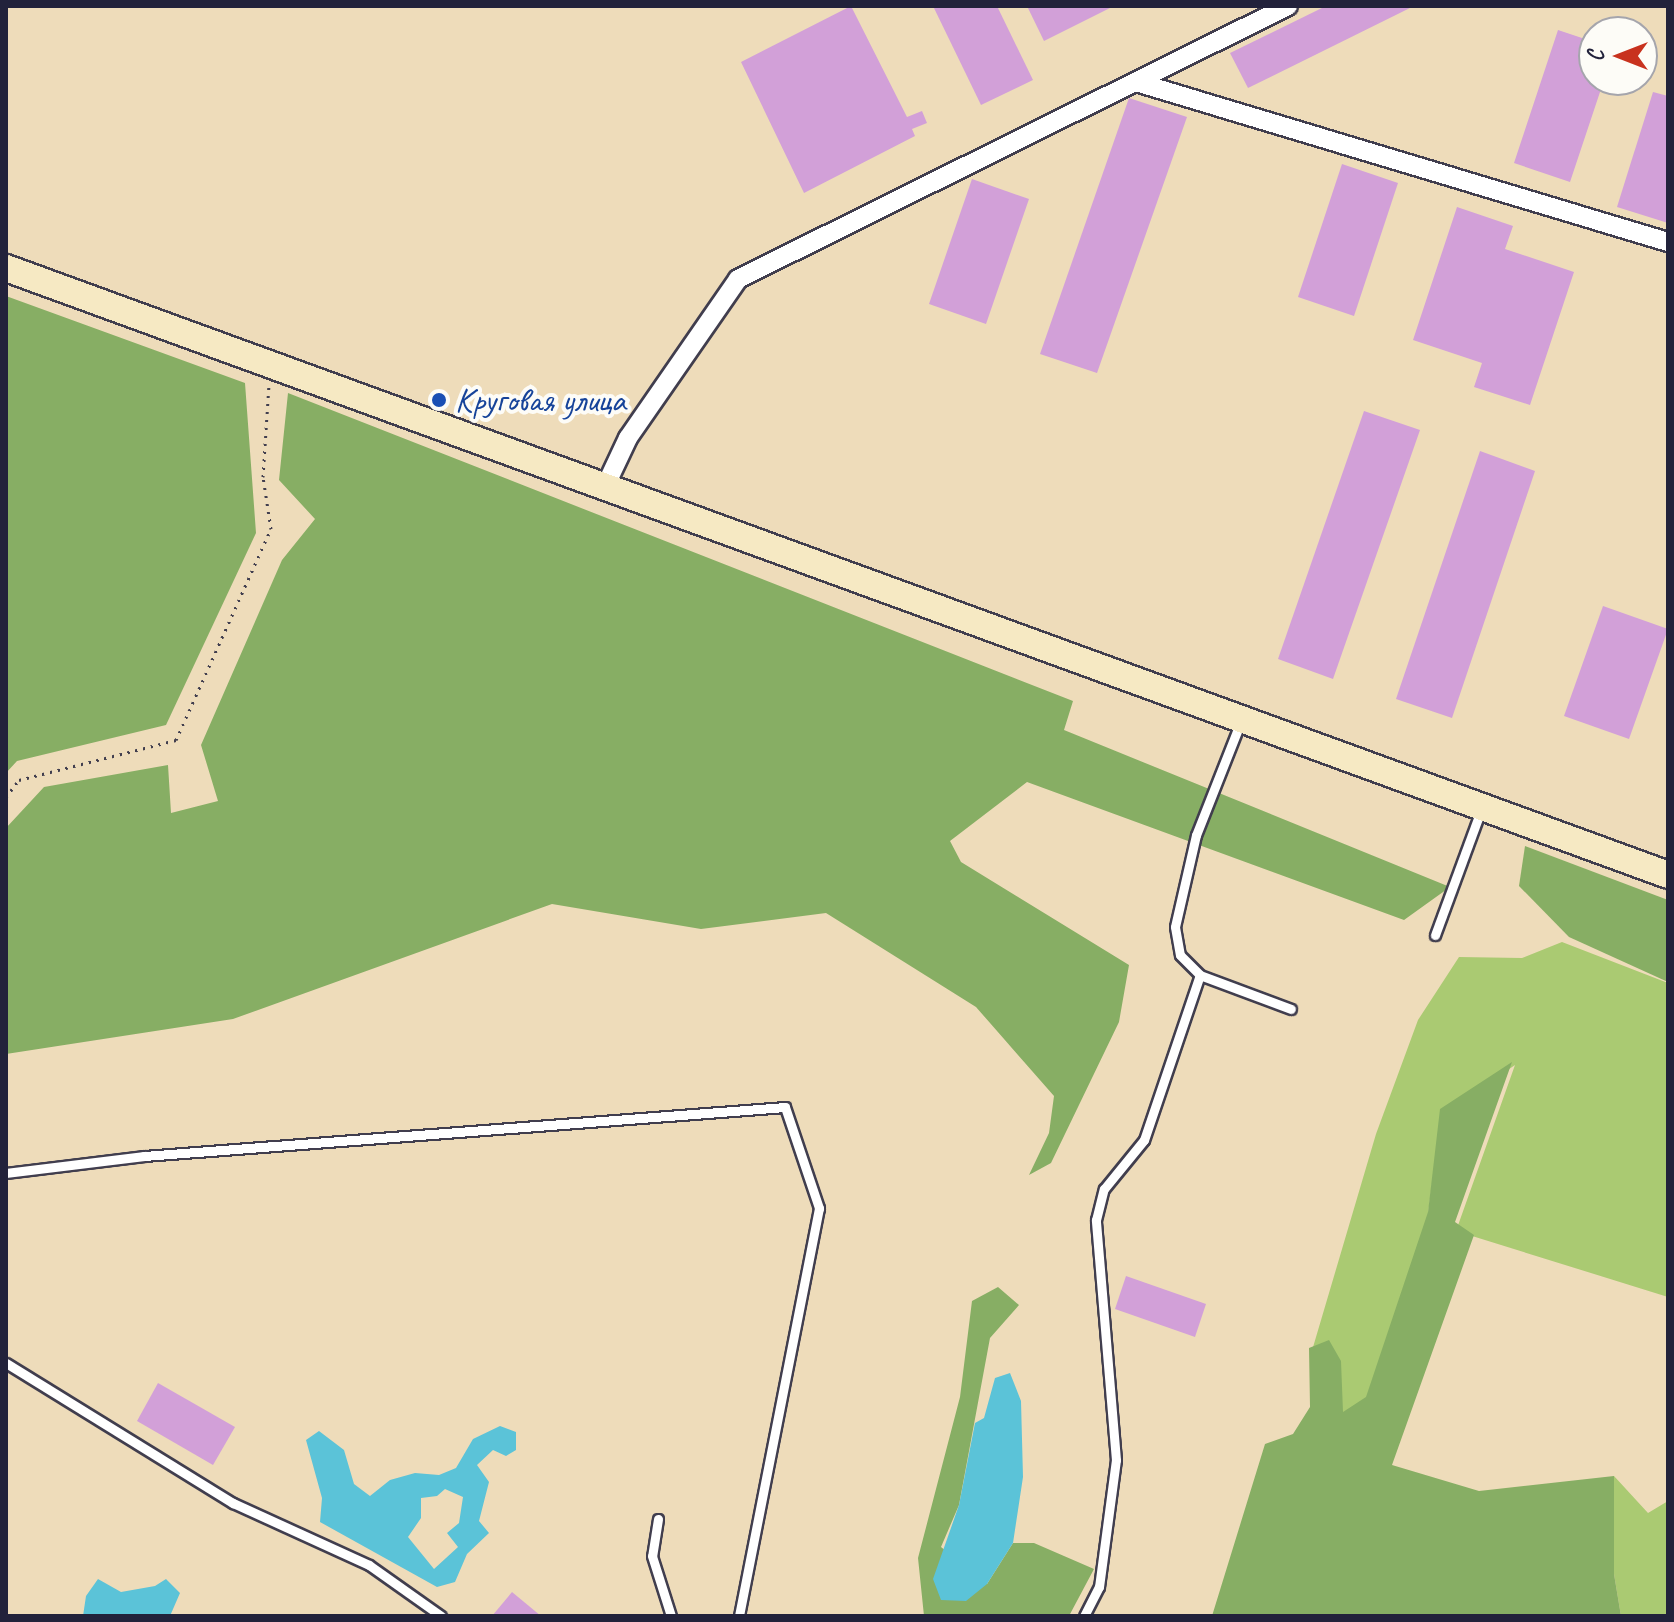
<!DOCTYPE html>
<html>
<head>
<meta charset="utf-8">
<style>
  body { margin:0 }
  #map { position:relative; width:1674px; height:1622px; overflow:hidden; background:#eedcba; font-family:Caveat,sans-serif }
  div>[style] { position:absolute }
  .green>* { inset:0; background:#aaca72 }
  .forest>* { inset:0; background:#87ae64 }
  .water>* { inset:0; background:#5bc3d8 }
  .building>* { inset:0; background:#d2a0d8 }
  .path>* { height:3px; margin-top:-1.5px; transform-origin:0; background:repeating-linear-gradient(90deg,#413e4e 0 2px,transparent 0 8px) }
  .roads { filter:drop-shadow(2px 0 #413e4e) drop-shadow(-2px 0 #413e4e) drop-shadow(0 2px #413e4e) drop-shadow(0 -2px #413e4e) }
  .lane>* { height:9px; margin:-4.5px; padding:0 4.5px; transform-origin:4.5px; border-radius:4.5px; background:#fff }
  .street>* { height:18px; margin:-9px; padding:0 9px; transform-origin:9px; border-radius:9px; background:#fff }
  .secondary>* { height:26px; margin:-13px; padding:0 13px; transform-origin:13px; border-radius:13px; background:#f6e9c3 }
  .dots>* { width:22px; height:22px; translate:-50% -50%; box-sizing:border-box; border:4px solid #fdfcf7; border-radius:50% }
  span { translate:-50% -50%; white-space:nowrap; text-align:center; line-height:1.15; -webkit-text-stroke:8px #fdfcf7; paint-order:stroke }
  .transit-label { font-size:34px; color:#164399 }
  .left { translate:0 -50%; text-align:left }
  .frame { position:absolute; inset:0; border:8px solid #22223b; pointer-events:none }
  .north { position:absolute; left:1578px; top:16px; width:80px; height:80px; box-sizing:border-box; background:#fdfcf7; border:2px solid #a5a5ac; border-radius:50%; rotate:270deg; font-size:22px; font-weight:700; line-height:32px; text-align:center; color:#22223b }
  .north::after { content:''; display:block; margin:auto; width:28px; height:36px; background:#c8321e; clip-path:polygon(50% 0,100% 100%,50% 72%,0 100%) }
</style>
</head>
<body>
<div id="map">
  <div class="green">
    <i style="clip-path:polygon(1562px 942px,1668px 983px,1668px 1297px,1456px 1231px,1515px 1065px,1441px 1116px,1427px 1221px,1367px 1401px,1343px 1423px,1311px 1354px,1376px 1134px,1418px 1020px,1459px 957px,1522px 958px)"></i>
    <i style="clip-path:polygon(1614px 1476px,1648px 1513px,1668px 1501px,1668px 1616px,1621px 1616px,1614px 1574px)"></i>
  </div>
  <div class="forest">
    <i style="clip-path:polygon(6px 296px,245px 383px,256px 533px,166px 725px,17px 761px,6px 773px)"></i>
    <i style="clip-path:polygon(288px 393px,1073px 701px,1064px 730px,1450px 887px,1404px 920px,1027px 782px,950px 841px,961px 862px,1129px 965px,1119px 1022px,1051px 1163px,1029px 1175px,1049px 1133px,1054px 1096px,976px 1007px,826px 913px,701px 929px,552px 904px,233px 1019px,6px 1054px,6px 828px,44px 787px,168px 765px,171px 813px,218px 801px,201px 745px,282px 560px,315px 519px,279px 480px)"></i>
    <i style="clip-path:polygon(1525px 846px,1668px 900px,1668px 982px,1569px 937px,1519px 886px)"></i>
    <i style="clip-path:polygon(1512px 1062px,1455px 1222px,1474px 1235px,1392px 1465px,1479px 1491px,1614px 1476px,1614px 1574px,1621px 1616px,1212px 1616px,1265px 1444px,1293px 1434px,1310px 1407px,1309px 1348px,1329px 1340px,1341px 1361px,1343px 1412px,1366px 1397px,1428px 1212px,1440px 1109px)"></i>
    <i style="clip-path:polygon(998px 1287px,1019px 1305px,990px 1338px,959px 1505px,941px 1547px,987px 1584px,1013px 1543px,1034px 1543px,1094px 1569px,1069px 1616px,924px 1616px,918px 1558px,960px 1397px,972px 1301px)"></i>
  </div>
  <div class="water">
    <i style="clip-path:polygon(1010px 1373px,1021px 1401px,1023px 1477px,1013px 1543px,987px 1584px,966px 1601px,941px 1600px,933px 1579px,959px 1505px,975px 1423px,984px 1418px,995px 1378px)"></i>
    <i style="clip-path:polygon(evenodd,500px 1426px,516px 1432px,516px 1450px,506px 1456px,493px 1450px,477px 1465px,489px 1482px,479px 1521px,489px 1533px,467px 1554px,455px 1582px,437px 1587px,320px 1522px,322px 1498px,306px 1440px,319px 1431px,344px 1450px,354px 1484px,370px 1496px,390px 1480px,415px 1473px,439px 1475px,456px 1468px,473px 1439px,500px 1426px,445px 1489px,463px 1497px,459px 1523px,447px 1533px,458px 1547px,434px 1569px,408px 1537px,421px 1518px,421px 1498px,437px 1496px,445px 1489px)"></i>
    <i style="clip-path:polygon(98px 1579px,121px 1592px,155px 1586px,166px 1579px,180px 1593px,170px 1616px,83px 1616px,86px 1596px)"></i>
  </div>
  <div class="building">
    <i style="clip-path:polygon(851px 6px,907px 117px,922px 111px,927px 123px,912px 129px,915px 136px,804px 193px,741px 62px)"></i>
    <i style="clip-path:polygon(933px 6px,997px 6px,1033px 80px,981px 105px)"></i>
    <i style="clip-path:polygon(1027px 6px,1114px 6px,1044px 41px)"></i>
    <i style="clip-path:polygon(1326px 6px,1414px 6px,1248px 88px,1230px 53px)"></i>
    <i style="clip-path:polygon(1558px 30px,1594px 42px,1594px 80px,1604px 80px,1570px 182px,1514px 163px)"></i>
    <i style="clip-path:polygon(1653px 92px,1668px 96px,1668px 223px,1617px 207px)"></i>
    <i style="clip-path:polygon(1129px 98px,1187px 117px,1097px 373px,1040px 354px)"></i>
    <i style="clip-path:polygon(1342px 164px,1398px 183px,1354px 316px,1298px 297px)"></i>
    <i style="clip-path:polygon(972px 179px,1029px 199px,986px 324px,929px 304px)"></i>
    <i style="clip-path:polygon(1457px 207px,1513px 226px,1505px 249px,1574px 272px,1530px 405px,1474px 387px,1482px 363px,1413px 340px)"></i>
    <i style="clip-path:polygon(1364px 411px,1420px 430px,1333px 679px,1278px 659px)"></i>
    <i style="clip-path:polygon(1480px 451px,1535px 471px,1452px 718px,1396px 699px)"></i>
    <i style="clip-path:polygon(1603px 606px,1668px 629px,1629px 739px,1564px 716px)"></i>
    <i style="clip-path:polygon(1126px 1276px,1206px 1304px,1195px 1337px,1115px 1309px)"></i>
    <i style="clip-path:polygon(158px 1383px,235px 1427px,213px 1465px,137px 1421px)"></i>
    <i style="clip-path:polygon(512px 1592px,541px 1616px,492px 1616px)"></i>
  </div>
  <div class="path">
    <i style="left:6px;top:797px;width:21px;rotate:-53deg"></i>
    <i style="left:19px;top:780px;width:162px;rotate:-14.3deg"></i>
    <i style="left:176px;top:740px;width:231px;rotate:-65.8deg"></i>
    <i style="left:271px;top:529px;width:53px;rotate:-98.7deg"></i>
    <i style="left:263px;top:477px;width:93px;rotate:-86.3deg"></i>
  </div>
  <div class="roads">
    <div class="lane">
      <i style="left:1241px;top:721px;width:123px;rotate:111.5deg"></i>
      <i style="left:1196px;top:835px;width:94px;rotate:102.9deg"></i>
      <i style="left:1175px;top:927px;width:28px;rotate:80deg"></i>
      <i style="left:1180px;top:955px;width:28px;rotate:45deg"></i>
      <i style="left:1200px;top:975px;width:97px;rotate:20.5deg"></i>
      <i style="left:1435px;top:935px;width:133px;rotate:-69.8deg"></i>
      <i style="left:6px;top:1173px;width:139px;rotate:-7deg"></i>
      <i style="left:144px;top:1156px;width:643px;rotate:-4.37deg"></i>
      <i style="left:785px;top:1107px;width:107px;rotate:71.4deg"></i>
      <i style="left:819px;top:1208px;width:416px;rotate:101.1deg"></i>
      <i style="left:6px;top:1363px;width:267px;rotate:31.7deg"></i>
      <i style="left:233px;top:1503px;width:149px;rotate:24.5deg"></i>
      <i style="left:369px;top:1565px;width:88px;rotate:35.3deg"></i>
      <i style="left:658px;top:1519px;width:37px;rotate:99deg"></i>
      <i style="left:652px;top:1556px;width:63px;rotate:72.4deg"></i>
      <i style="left:1084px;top:1616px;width:33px;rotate:-63deg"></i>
      <i style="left:1099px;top:1587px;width:128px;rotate:-82.4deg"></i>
      <i style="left:1116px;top:1460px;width:241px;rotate:-94.8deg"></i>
      <i style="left:1096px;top:1220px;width:32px;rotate:-76deg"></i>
      <i style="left:1104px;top:1189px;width:63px;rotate:-50.8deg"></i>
      <i style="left:1144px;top:1140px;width:174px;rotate:-71.3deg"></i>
    </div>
    <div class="street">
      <i style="left:1136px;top:82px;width:556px;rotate:16.74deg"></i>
      <i style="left:604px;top:489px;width:56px;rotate:-64.8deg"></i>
      <i style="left:628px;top:438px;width:193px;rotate:-55.3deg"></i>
      <i style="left:738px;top:279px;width:614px;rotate:-26.4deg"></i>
    </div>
    <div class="secondary">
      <i style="left:6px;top:268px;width:1769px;rotate:20.06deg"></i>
    </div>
  </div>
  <div class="dots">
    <i style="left:439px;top:400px;background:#1a4fb4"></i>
  </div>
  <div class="transit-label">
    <span class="left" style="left:455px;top:400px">Круговая улица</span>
  </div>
  <div class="frame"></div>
  <div class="north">С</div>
</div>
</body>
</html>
